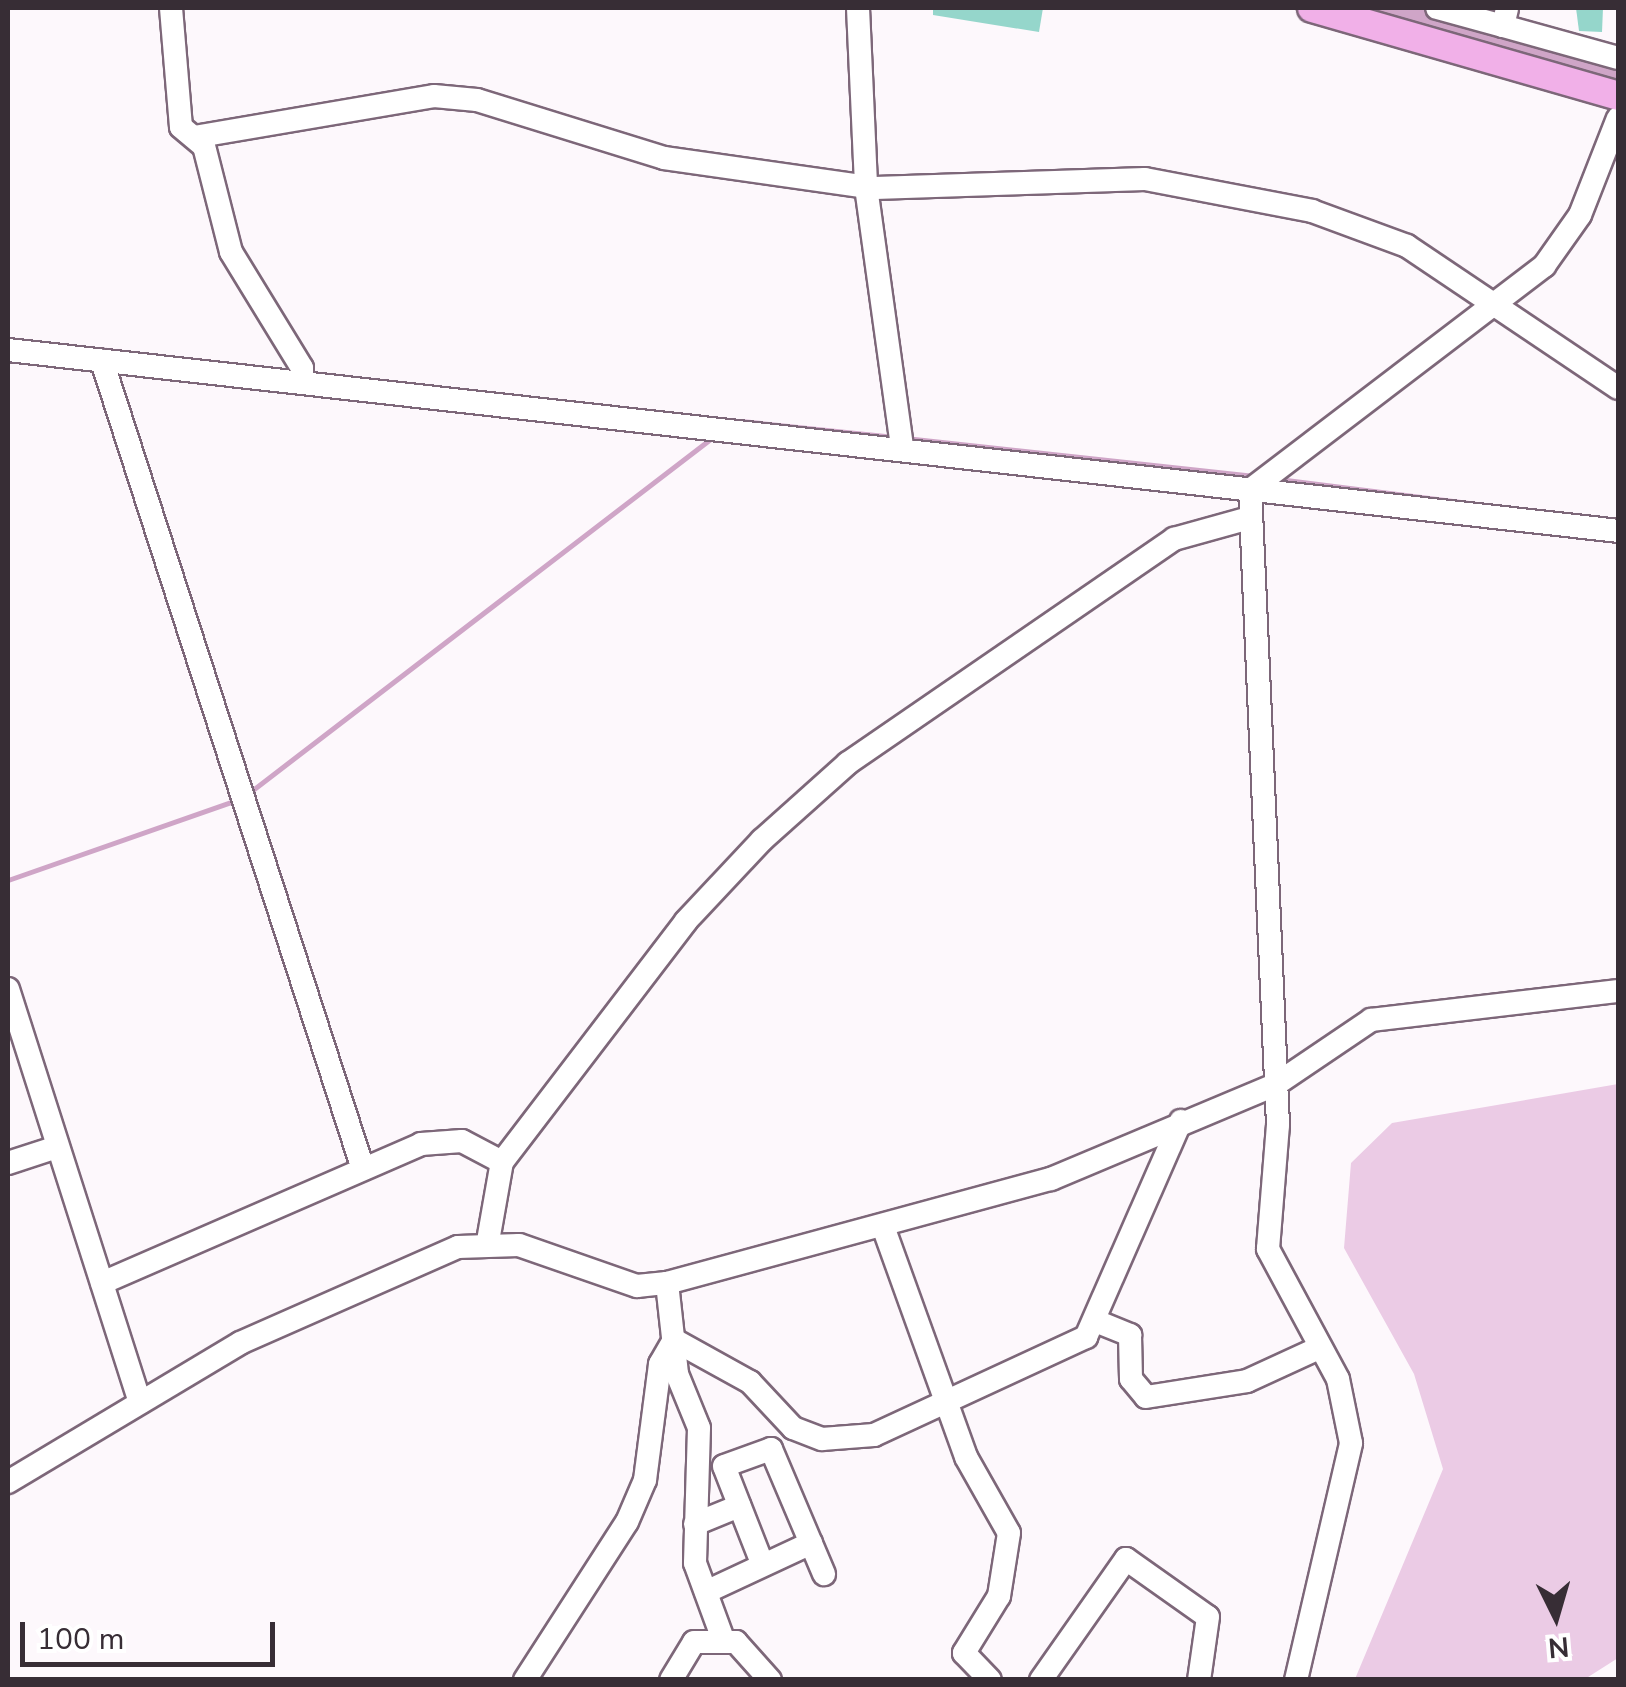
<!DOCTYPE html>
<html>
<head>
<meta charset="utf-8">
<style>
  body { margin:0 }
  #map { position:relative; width:1626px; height:1687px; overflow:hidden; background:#fdf8fc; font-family:"Nunito Sans",sans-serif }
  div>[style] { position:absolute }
  .green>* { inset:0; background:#ebcbe5 }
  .stream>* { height:5px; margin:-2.5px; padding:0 2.5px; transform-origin:2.5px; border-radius:2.5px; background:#cfa5c7 }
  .river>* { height:30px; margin:-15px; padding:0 15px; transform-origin:15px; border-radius:15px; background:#cfa5c7 }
  .building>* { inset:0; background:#95d6cb }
  .roads { filter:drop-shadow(2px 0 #7d6779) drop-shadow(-2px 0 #7d6779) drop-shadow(0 2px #7d6779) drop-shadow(0 -2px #7d6779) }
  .minor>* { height:22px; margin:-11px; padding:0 11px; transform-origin:11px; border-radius:11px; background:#fff }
  .major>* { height:28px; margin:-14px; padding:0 14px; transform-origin:14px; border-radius:14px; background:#f1b0e8 }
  span { translate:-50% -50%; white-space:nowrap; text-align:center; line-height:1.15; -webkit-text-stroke:9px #fff; paint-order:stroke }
  .frame { position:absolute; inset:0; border:10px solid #372d35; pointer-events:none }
  .north { position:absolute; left:1506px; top:1567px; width:100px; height:100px; -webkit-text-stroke:8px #fff; paint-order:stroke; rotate:175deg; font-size:28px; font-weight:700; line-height:40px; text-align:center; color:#372d35 }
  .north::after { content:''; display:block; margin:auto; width:35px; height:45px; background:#372d35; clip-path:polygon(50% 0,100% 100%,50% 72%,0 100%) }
  .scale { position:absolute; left:20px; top:1622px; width:255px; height:45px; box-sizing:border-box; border:5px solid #372d35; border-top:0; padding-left:12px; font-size:30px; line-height:35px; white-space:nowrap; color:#372d35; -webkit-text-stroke:8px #fff; paint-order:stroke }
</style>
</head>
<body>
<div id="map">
  <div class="green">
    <i style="clip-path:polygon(1618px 1084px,1618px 1658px,1585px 1679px,1355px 1679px,1443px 1469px,1414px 1374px,1344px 1248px,1351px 1163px,1392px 1123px)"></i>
  </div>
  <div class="stream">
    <i style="left:741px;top:421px;width:154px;rotate:6deg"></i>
    <i style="left:905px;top:438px;width:349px;rotate:6.2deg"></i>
    <i style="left:1278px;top:479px;width:224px;rotate:7.2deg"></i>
    <i style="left:1169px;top:532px;width:47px;rotate:-18.4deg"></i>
    <i style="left:896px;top:717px;width:34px;rotate:-34deg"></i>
    <i style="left:250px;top:792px;width:583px;rotate:-37.48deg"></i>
    <i style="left:8px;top:880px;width:242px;rotate:-19.3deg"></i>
  </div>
  <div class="river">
    <i style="left:1364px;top:8px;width:263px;rotate:15.2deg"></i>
  </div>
  <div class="building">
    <i style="clip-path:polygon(933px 8px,1043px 8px,1039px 32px,933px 15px)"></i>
    <i style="clip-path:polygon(1576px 8px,1603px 8px,1602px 32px,1579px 31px)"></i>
  </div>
  <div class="roads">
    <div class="minor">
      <i style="left:171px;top:8px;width:119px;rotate:85.2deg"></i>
      <i style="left:181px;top:127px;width:30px;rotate:40deg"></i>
      <i style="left:204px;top:146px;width:109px;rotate:75.7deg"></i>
      <i style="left:231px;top:252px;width:136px;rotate:58.5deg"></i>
      <i style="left:302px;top:368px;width:15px;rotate:90deg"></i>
      <i style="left:858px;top:8px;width:179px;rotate:87.4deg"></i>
      <i style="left:866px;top:187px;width:263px;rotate:82.1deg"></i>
      <i style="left:1437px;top:8px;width:68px;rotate:15.3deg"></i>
      <i style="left:1503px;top:26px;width:18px;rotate:-77deg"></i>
      <i style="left:1503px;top:26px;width:119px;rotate:15.5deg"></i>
      <i style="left:194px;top:137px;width:243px;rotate:-9.7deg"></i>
      <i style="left:434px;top:96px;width:43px;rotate:5.3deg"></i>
      <i style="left:477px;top:100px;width:196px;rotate:17.2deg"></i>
      <i style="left:664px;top:158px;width:213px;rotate:8.1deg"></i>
      <i style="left:875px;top:188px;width:270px;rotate:-1.9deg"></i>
      <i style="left:1145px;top:179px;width:170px;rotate:10.8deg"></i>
      <i style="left:1312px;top:211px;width:101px;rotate:20.2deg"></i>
      <i style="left:1407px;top:246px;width:254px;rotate:33.9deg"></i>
      <i style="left:8px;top:350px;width:1620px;rotate:6.41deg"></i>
      <i style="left:102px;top:361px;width:849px;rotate:72.1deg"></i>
      <i style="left:8px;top:989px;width:434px;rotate:72.3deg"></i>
      <i style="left:8px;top:1163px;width:52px;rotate:-18.1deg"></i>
      <i style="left:884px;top:1229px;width:242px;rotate:70.2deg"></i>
      <i style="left:966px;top:1457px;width:87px;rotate:60.5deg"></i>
      <i style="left:1009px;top:1533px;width:64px;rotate:99deg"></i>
      <i style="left:999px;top:1596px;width:67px;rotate:121.6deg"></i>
      <i style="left:964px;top:1653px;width:37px;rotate:46deg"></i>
      <i style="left:488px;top:1241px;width:80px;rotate:-80deg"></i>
      <i style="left:502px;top:1162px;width:303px;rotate:-52.6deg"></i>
      <i style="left:686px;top:921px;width:111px;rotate:-46.8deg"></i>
      <i style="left:762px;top:840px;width:115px;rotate:-41.8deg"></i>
      <i style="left:848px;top:763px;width:396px;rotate:-34.5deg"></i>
      <i style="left:1174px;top:539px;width:78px;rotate:-15.6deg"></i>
      <i style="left:102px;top:1283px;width:348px;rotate:-23.5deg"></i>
      <i style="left:421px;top:1144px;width:41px;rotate:-4.2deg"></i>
      <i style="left:462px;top:1141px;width:45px;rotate:27.7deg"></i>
      <i style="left:667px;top:1283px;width:92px;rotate:83.7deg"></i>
      <i style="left:677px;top:1374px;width:58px;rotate:67.8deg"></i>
      <i style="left:699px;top:1428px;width:135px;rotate:91.7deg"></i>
      <i style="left:695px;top:1563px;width:84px;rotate:69.8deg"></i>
      <i style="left:1098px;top:1322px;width:35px;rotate:22deg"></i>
      <i style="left:1130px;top:1335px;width:44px;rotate:88.7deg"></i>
      <i style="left:1131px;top:1379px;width:23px;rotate:50deg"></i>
      <i style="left:1146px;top:1397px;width:102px;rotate:-9deg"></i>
      <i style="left:1247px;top:1381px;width:79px;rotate:-24.6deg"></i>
      <i style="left:674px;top:1340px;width:87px;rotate:28.9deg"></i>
      <i style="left:750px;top:1382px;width:63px;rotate:46.9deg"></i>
      <i style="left:793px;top:1428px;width:31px;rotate:21deg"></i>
      <i style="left:822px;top:1439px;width:52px;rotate:-4.4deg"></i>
      <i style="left:874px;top:1435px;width:234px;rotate:-24.8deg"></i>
      <i style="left:1086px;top:1337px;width:236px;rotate:-66.3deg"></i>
      <i style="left:8px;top:1482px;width:270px;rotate:-30.9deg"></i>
      <i style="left:240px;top:1343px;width:238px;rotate:-23.8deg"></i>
      <i style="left:458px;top:1247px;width:61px;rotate:-1.9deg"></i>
      <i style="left:519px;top:1245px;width:125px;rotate:19.2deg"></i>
      <i style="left:637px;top:1286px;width:30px;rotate:-6deg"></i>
      <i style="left:667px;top:1283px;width:398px;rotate:-15.2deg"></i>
      <i style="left:1051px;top:1179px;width:243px;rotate:-22.8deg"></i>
      <i style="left:1275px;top:1085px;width:116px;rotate:-34.1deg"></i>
      <i style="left:1371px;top:1020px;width:249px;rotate:-6.7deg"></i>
      <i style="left:695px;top:1524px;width:48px;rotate:-22.2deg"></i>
      <i style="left:762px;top:1563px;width:104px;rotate:-111.4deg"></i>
      <i style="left:724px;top:1466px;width:50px;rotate:-19.9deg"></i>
      <i style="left:771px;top:1449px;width:136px;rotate:67deg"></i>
      <i style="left:706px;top:1592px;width:116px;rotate:-25deg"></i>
      <i style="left:525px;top:1680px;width:188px;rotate:-57.2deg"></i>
      <i style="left:627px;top:1522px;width:46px;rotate:-66.8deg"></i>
      <i style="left:645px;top:1480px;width:117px;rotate:-82.6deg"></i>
      <i style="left:660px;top:1364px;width:28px;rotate:-60deg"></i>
      <i style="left:671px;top:1680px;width:44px;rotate:-58.8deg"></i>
      <i style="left:694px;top:1642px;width:42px"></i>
      <i style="left:736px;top:1642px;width:51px;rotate:48.2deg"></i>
      <i style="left:1041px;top:1680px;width:148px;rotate:-54.9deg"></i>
      <i style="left:1126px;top:1559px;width:100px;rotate:35.3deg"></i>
      <i style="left:1208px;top:1617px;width:64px;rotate:98.1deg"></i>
      <i style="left:1296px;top:1680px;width:243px;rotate:-76.9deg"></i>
      <i style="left:1351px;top:1443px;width:65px;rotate:-101.5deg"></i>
      <i style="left:1338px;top:1379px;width:148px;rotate:-118.3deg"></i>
      <i style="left:1268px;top:1249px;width:124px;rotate:-85.4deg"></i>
      <i style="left:1278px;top:1125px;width:636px;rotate:-92.52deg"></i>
      <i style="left:1250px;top:490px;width:370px;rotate:-37.3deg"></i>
      <i style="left:1544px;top:266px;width:62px;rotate:-54.8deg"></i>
      <i style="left:1580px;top:215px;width:104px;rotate:-68.6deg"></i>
    </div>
    <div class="major">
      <i style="left:1312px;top:8px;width:318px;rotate:16deg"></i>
    </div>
  </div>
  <div class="frame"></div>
  <div class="north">N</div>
  <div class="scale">100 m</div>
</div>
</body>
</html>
